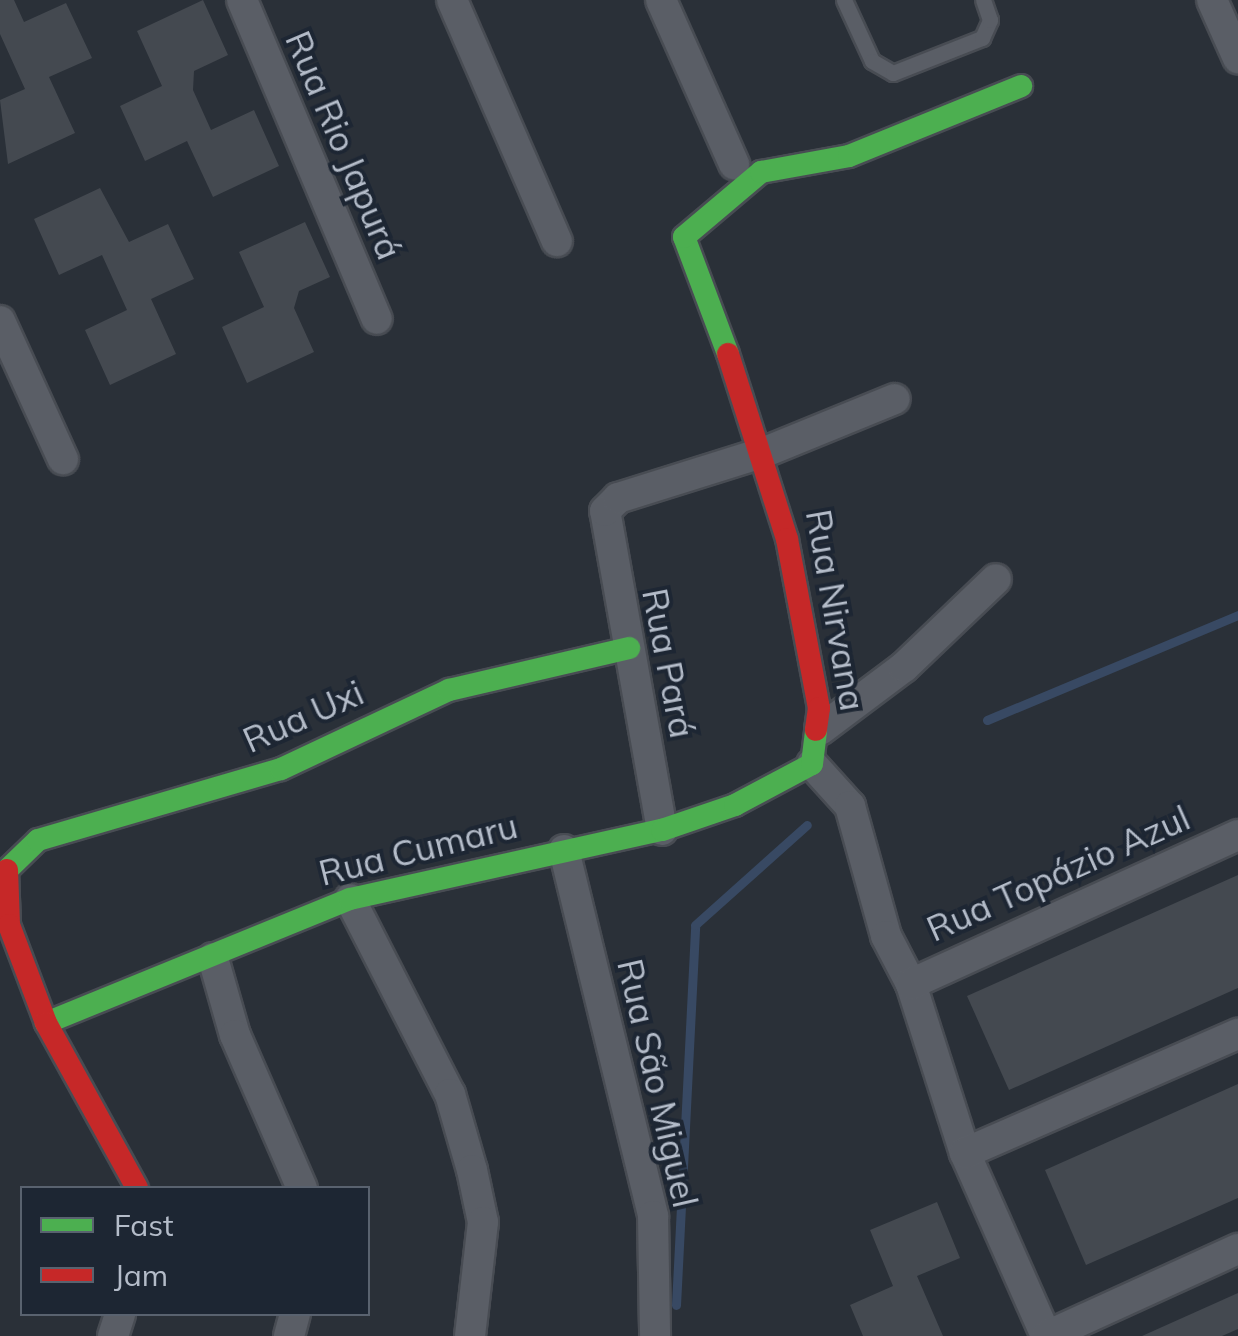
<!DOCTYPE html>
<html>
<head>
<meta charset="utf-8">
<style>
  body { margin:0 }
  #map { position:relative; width:1238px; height:1336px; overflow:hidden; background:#2a3038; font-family:Mulish,sans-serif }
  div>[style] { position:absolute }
  .stream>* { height:9px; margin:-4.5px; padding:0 4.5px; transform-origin:4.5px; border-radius:4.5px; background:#384963 }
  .building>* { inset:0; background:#444950 }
  .roads { filter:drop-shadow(2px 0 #484c53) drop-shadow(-2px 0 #484c53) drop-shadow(0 2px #484c53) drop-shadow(0 -2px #484c53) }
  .lane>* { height:15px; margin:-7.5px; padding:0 7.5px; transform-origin:7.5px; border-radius:7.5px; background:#5a5e66 }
  .street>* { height:30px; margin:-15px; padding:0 15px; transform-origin:15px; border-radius:15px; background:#5a5e66 }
  .fast>* { height:22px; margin:-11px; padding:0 11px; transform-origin:11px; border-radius:11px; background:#4caf50 }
  .jam>* { height:22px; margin:-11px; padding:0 11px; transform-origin:11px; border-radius:11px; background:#c62828 }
  span { translate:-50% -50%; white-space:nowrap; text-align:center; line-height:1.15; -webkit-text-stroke:8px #1d2633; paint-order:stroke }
  .street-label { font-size:35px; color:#b4bcc9 }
  .legend { position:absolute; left:20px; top:1186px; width:350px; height:130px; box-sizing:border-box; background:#1d2633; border:2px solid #59626f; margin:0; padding:12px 18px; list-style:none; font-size:30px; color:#b4bcc9 }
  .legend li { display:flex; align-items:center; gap:20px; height:50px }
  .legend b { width:50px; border:2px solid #59626f }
</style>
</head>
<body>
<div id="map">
  <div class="stream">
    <i style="left:987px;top:720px;width:272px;rotate:-22.7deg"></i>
    <i style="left:676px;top:1305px;width:380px;rotate:-87.1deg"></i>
    <i style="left:695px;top:925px;width:150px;rotate:-41.8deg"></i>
  </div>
  <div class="building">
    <i style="clip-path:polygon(0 0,14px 0,24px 22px,66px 3px,92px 58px,49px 77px,75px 133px,8px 164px,0 100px,25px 89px,0 34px)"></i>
    <i style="clip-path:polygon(203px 0,228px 55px,194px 71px,193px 90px,211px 130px,254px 110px,279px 166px,213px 197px,187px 141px,145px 161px,120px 106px,162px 86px,137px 31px)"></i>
    <i style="clip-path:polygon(100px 188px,129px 242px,168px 224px,194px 279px,151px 299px,176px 354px,110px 385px,85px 330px,127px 310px,102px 255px,59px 275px,34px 219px)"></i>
    <i style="clip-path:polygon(305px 222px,330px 277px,299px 291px,294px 308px,314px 352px,247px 383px,222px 327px,264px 307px,239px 252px)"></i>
    <i style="clip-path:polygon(1238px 875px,1238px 988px,1009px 1090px,967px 996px)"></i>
    <i style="clip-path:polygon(1238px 1084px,1238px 1198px,1086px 1265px,1045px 1170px)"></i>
    <i style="clip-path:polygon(937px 1202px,960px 1258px,917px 1276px,943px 1336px,863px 1336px,850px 1305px,893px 1286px,870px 1230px)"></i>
    <i style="clip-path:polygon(1238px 1293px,1238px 1329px,1222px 1336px,1142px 1336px)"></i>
  </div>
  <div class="roads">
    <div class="lane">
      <i style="left:844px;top:0;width:67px;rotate:65.3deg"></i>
      <i style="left:872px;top:61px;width:24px;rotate:30deg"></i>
      <i style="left:893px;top:73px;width:96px;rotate:-21.5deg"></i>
      <i style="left:982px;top:38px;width:20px;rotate:-66deg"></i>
      <i style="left:990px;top:20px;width:21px;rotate:-109deg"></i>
    </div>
    <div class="street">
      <i style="left:242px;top:0;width:346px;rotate:67.1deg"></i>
      <i style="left:452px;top:0;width:263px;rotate:66.5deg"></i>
      <i style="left:661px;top:0;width:180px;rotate:66deg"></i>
      <i style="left:1212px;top:0;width:64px;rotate:65.9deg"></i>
      <i style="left:0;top:321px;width:152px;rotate:65.5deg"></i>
      <i style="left:820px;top:730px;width:105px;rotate:-36.9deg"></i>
      <i style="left:904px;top:667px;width:127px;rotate:-43.7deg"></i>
      <i style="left:812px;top:764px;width:57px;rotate:47.9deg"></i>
      <i style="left:850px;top:806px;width:135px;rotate:74.5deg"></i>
      <i style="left:886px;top:936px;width:54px;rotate:62.5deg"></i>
      <i style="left:911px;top:984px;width:177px;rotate:72.3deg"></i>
      <i style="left:965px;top:1153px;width:200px;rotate:66.1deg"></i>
      <i style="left:662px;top:830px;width:324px;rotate:-100.1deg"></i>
      <i style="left:605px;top:511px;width:18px;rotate:-45deg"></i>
      <i style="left:618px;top:498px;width:154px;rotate:-17.4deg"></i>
      <i style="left:765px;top:452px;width:140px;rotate:-22.2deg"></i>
      <i style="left:564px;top:850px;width:377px;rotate:76.3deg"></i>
      <i style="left:653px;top:1216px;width:120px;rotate:89deg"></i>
      <i style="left:350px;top:899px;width:219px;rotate:62.9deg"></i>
      <i style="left:450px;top:1094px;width:79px;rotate:73.9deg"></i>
      <i style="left:472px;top:1170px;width:53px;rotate:78.1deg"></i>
      <i style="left:483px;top:1222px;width:115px;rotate:96.5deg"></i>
      <i style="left:213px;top:958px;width:80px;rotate:74.1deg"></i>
      <i style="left:235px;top:1035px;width:167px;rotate:66.4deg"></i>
      <i style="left:911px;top:984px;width:359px;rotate:-24.5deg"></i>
      <i style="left:965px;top:1153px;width:298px;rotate:-23.6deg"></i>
      <i style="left:113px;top:1336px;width:23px;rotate:-72deg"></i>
      <i style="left:289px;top:1336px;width:23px;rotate:-75deg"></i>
      <i style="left:1047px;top:1336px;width:210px;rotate:-24.5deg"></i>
    </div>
    <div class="fast">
      <i style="left:728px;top:354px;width:125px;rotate:-110.6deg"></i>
      <i style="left:684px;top:237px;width:101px;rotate:-40.2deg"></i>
      <i style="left:761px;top:172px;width:89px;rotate:-10.3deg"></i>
      <i style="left:849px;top:156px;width:186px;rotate:-22.1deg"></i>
      <i style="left:7px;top:870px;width:43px;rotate:-44.1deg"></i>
      <i style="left:38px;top:840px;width:253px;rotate:-16.3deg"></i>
      <i style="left:281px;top:769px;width:186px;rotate:-25.2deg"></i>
      <i style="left:449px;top:690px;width:185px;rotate:-13.1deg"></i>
      <i style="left:46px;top:1023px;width:328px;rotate:-22.2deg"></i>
      <i style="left:350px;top:899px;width:320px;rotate:-12.5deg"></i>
      <i style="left:662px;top:830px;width:77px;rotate:-18.9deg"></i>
      <i style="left:735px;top:805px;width:87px;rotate:-28deg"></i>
      <i style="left:812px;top:764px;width:34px;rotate:-83deg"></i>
    </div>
    <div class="jam">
      <i style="left:728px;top:354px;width:194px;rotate:72.3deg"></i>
      <i style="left:787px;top:539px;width:172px;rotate:79.3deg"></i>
      <i style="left:819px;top:708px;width:22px;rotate:98deg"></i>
      <i style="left:7px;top:870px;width:55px;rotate:87.9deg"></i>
      <i style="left:9px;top:925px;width:105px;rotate:69.3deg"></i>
      <i style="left:46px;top:1023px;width:188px;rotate:61.1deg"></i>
    </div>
  </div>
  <div class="street-label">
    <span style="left:344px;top:145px;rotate:67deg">Rua Rio Japurá</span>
    <span style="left:836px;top:610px;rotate:80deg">Rua Nirvana</span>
    <span style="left:669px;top:663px;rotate:79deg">Rua Pará</span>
    <span style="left:303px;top:716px;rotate:-24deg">Rua Uxi</span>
    <span style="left:418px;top:849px;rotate:-14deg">Rua Cumaru</span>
    <span style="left:1058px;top:873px;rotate:-24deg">Rua Topázio Azul</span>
    <span style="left:658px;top:1083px;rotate:77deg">Rua São Miguel</span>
  </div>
  <ul class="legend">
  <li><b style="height:12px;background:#4caf50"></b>Fast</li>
  <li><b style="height:12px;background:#c62828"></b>Jam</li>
  </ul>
</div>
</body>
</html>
